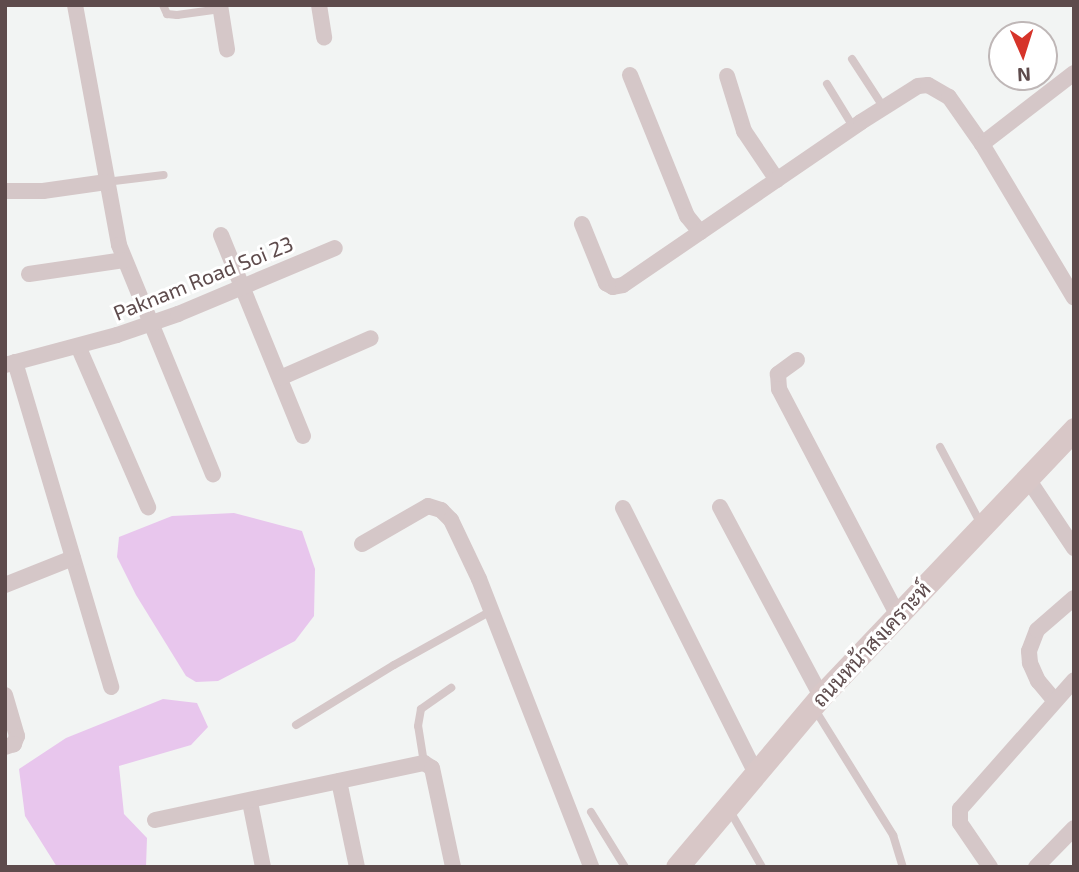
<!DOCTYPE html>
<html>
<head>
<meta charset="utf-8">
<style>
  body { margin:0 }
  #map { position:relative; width:1079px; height:872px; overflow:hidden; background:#f2f4f3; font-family:"Exo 2",Sarabun,sans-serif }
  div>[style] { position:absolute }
  .green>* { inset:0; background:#e8c6ed }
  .lane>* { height:8px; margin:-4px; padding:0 4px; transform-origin:4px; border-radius:4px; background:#d5c7c8 }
  .street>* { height:16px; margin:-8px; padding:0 8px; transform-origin:8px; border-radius:8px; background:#d5c7c8 }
  .secondary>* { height:23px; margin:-11.5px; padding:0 11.5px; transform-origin:11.5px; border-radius:11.5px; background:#d8c7c7 }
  span { translate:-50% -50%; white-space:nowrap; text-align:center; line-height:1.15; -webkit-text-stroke:6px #fff; paint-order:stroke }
  .street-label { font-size:21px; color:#5e4b4c }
  .frame { position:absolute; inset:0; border:7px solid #5e4b4c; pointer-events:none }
  .north { position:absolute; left:988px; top:21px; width:70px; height:70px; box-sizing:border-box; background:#fff; border:2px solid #bfb7b7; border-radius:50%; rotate:177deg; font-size:19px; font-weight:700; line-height:28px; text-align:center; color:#5e4b4c }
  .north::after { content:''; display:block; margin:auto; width:24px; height:32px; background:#d6342a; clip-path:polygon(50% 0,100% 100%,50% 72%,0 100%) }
</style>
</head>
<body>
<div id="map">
  <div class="green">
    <i style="clip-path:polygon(234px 513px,302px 531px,315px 569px,314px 616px,295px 641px,218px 681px,196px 682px,186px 676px,136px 595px,117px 557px,119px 537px,172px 516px)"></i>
    <i style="clip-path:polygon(163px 699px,197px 703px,208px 727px,191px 745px,119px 766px,124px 814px,147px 838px,146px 867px,57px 867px,25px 816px,19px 769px,66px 738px)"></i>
  </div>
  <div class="lane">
    <i style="left:163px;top:5px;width:10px;rotate:66deg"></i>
    <i style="left:167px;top:14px;width:10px;rotate:6deg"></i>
    <i style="left:177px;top:15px;width:44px;rotate:-7.8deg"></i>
    <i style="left:852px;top:59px;width:59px;rotate:56.9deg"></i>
    <i style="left:827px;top:84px;width:52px;rotate:58.5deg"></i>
    <i style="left:106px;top:182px;width:58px;rotate:-6.9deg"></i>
    <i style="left:940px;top:447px;width:87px;rotate:62deg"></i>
    <i style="left:814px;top:708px;width:150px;rotate:58.1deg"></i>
    <i style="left:893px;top:835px;width:34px;rotate:73deg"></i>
    <i style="left:296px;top:725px;width:115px;rotate:-31.5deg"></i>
    <i style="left:394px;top:665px;width:111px;rotate:-29.1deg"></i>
    <i style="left:424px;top:763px;width:37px;rotate:-99deg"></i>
    <i style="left:418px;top:726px;width:17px;rotate:-80deg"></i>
    <i style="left:421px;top:709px;width:37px;rotate:-35deg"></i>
    <i style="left:730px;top:811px;width:64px;rotate:60.3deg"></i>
    <i style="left:591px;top:812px;width:65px;rotate:58.3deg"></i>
  </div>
  <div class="street">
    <i style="left:75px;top:5px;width:244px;rotate:79.6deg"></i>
    <i style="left:119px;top:245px;width:248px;rotate:67.7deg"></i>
    <i style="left:220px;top:5px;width:45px;rotate:81deg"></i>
    <i style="left:319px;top:5px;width:33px;rotate:81deg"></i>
    <i style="left:630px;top:75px;width:152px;rotate:68deg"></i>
    <i style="left:687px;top:216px;width:21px;rotate:51deg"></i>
    <i style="left:727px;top:76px;width:58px;rotate:72.8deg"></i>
    <i style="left:744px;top:131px;width:59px;rotate:56deg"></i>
    <i style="left:982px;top:144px;width:116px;rotate:-37.7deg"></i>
    <i style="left:5px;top:191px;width:38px"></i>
    <i style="left:43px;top:191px;width:64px;rotate:-8.1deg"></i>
    <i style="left:582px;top:224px;width:64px;rotate:67.9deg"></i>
    <i style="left:606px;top:283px;width:8px;rotate:30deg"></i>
    <i style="left:613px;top:287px;width:10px;rotate:-11deg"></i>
    <i style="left:623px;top:285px;width:288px;rotate:-34.4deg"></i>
    <i style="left:861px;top:122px;width:67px;rotate:-32.3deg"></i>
    <i style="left:918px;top:86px;width:10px;rotate:-6deg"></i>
    <i style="left:928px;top:85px;width:24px;rotate:30deg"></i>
    <i style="left:949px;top:97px;width:57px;rotate:54.9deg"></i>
    <i style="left:982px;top:144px;width:179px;rotate:59.1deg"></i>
    <i style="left:221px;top:235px;width:217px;rotate:67.8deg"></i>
    <i style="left:29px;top:274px;width:96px;rotate:-8.4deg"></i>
    <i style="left:78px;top:346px;width:176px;rotate:66.5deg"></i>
    <i style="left:797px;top:360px;width:24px;rotate:144deg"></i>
    <i style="left:778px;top:374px;width:15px;rotate:86deg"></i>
    <i style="left:779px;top:389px;width:256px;rotate:62.3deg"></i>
    <i style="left:15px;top:362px;width:339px;rotate:73.5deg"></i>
    <i style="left:5px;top:365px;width:116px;rotate:-15deg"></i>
    <i style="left:117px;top:335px;width:65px;rotate:-19deg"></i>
    <i style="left:178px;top:314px;width:170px;rotate:-22.8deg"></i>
    <i style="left:280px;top:378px;width:99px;rotate:-23.7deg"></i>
    <i style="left:1028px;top:479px;width:83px;rotate:56.3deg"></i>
    <i style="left:720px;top:507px;width:214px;rotate:61.9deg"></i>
    <i style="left:623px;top:508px;width:295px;rotate:63.4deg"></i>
    <i style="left:362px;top:544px;width:76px;rotate:-29.9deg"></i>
    <i style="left:428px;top:506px;width:14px;rotate:17deg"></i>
    <i style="left:441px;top:510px;width:14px;rotate:45deg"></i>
    <i style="left:451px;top:520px;width:65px;rotate:64.6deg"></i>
    <i style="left:479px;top:579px;width:309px;rotate:68.7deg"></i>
    <i style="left:5px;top:585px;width:73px;rotate:-21.7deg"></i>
    <i style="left:5px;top:695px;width:43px;rotate:73.7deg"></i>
    <i style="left:17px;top:736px;width:9px;rotate:111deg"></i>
    <i style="left:14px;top:744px;width:9px;rotate:162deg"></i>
    <i style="left:1055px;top:701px;width:26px;rotate:-130deg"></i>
    <i style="left:1038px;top:681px;width:20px;rotate:-114deg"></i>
    <i style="left:1030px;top:663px;width:12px;rotate:-95deg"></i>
    <i style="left:1029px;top:651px;width:22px;rotate:-69deg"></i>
    <i style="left:1037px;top:630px;width:49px;rotate:-40.9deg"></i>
    <i style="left:339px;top:781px;width:88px;rotate:78.2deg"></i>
    <i style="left:250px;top:802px;width:66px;rotate:78.7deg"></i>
    <i style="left:155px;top:820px;width:275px;rotate:-12deg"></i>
    <i style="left:424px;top:763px;width:9px;rotate:32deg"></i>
    <i style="left:432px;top:768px;width:101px;rotate:78deg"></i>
    <i style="left:990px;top:867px;width:53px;rotate:-124.3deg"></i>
    <i style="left:960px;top:823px;width:14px;rotate:-90deg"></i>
    <i style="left:960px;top:809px;width:172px;rotate:-48.5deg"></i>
    <i style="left:1036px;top:867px;width:54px;rotate:-45.7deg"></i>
  </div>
  <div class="secondary">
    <i style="left:677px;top:867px;width:224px;rotate:-49.9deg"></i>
    <i style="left:821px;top:696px;width:368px;rotate:-46.5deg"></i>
  </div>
  <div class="street-label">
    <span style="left:203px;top:278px;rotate:-22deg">Paknam Road Soi 23</span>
    <span style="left:871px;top:644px;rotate:-47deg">ถนนหน้าสงเคราะห์</span>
  </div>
  <div class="frame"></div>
  <div class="north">N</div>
</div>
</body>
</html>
